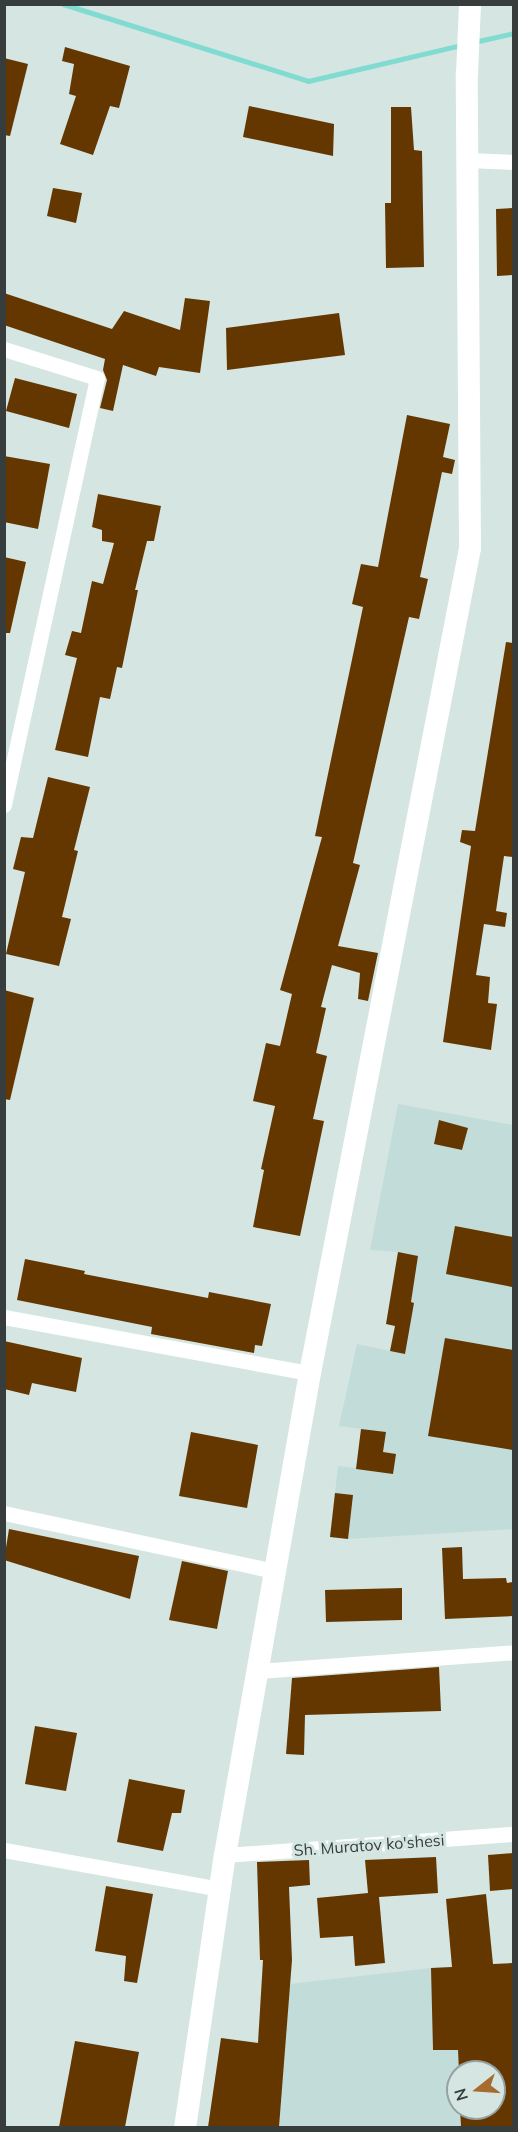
<!DOCTYPE html>
<html>
<head>
<meta charset="utf-8">
<style>
  body { margin:0 }
  #map { position:relative; width:518px; height:2132px; overflow:hidden; background:#d4e5e2; font-family:Mulish,sans-serif }
  div>[style] { position:absolute }
  .built>* { inset:0; background:#c2ddd9 }
  .stream>* { height:5px; margin:-2.5px; padding:0 2.5px; transform-origin:2.5px; border-radius:2.5px; background:#82dbd1 }
  .building>* { inset:0; background:#643701 }
  .street>* { height:15px; margin:-7.5px; padding:0 7.5px; transform-origin:7.5px; border-radius:7.5px; background:#fff }
  .secondary>* { height:22px; margin:-11px; padding:0 11px; transform-origin:11px; border-radius:11px; background:#fff }
  span { translate:-50% -50%; white-space:nowrap; text-align:center; line-height:1.15; -webkit-text-stroke:6px #d4e5e2; paint-order:stroke }
  .street-label { font-size:16px; color:#363d3c }
  .frame { position:absolute; inset:0; border:6px solid #363d3c; pointer-events:none }
  .north { position:absolute; left:446px; top:2060px; width:60px; height:60px; box-sizing:border-box; background:#d4e5e2; border:2px solid #95a2a0; border-radius:50%; rotate:253deg; font-size:16px; font-weight:700; line-height:24px; text-align:center; color:#363d3c }
  .north::after { content:''; display:block; margin:auto; width:21px; height:27px; background:#a86b2e; clip-path:polygon(50% 0,100% 100%,50% 72%,0 100%) }
</style>
</head>
<body>
<div id="map">
  <div class="built">
    <i style="clip-path:polygon(398px 1104px,513px 1125px,513px 1529px,348px 1539px,330px 1537px,338px 1466px,356px 1468px,361px 1429px,339px 1426px,357px 1344px,390px 1351px,395px 1326px,386px 1324px,398px 1252px,370px 1250px)"></i>
    <i style="clip-path:polygon(evenodd,513px 1963px,513px 2127px,208px 2128px,221px 2038px,258px 2042px,259px 2026px,289px 1984px,431px 1968px,513px 1963px,458px 2072px,494px 2072px,494px 2108px,458px 2108px,458px 2072px)"></i>
  </div>
  <div class="stream">
    <i style="left:63px;top:4px;width:257px;rotate:17.4deg"></i>
    <i style="left:308px;top:81px;width:158px;rotate:-13.2deg"></i>
    <i style="left:474px;top:42px;width:41px;rotate:-12.7deg"></i>
  </div>
  <div class="building">
    <i style="clip-path:polygon(65px 47px,130px 66px,119px 108px,110px 106px,93px 155px,60px 144px,76px 96px,69px 94px,74px 64px,62px 61px)"></i>
    <i style="clip-path:polygon(4px 58px,28px 64px,10px 136px,4px 135px)"></i>
    <i style="clip-path:polygon(249px 106px,334px 124px,333px 156px,243px 137px)"></i>
    <i style="clip-path:polygon(391px 107px,411px 107px,414px 150px,422px 151px,424px 267px,386px 268px,385px 203px,391px 203px)"></i>
    <i style="clip-path:polygon(53px 188px,82px 193px,76px 223px,47px 216px)"></i>
    <i style="clip-path:polygon(513px 208px,513px 275px,497px 276px,496px 209px)"></i>
    <i style="clip-path:polygon(4px 293px,112px 329px,124px 311px,180px 330px,185px 298px,210px 301px,200px 373px,159px 367px,156px 376px,123px 365px,113px 411px,100px 408px,107px 380px,103px 370px,105px 359px,4px 325px)"></i>
    <i style="clip-path:polygon(339px 313px,345px 355px,227px 370px,226px 328px)"></i>
    <i style="clip-path:polygon(15px 378px,77px 394px,69px 428px,6px 411px)"></i>
    <i style="clip-path:polygon(407px 415px,450px 424px,443px 457px,455px 460px,452px 474px,442px 472px,420px 577px,428px 579px,419px 619px,409px 617px,353px 863px,360px 865px,338px 946px,378px 953px,368px 1001px,358px 999px,360px 973px,332px 965px,321px 1007px,326px 1008px,316px 1053px,327px 1056px,313px 1119px,324px 1121px,300px 1236px,253px 1227px,264px 1170px,261px 1169px,275px 1106px,253px 1101px,266px 1043px,280px 1046px,292px 994px,280px 990px,322px 837px,315px 836px,363px 607px,352px 604px,361px 564px,378px 567px)"></i>
    <i style="clip-path:polygon(4px 456px,50px 464px,38px 529px,4px 522px)"></i>
    <i style="clip-path:polygon(98px 494px,161px 506px,154px 541px,147px 541px,135px 590px,138px 590px,122px 668px,117px 667px,110px 699px,100px 697px,88px 757px,55px 750px,77px 658px,65px 655px,72px 631px,81px 633px,92px 581px,103px 584px,114px 543px,102px 541px,102px 530px,92px 527px)"></i>
    <i style="clip-path:polygon(4px 557px,26px 562px,10px 633px,4px 633px)"></i>
    <i style="clip-path:polygon(506px 642px,513px 643px,513px 857px,504px 856px,496px 911px,507px 913px,505px 927px,484px 924px,476px 975px,490px 977px,488px 1003px,497px 1004px,491px 1050px,443px 1042px,471px 846px,460px 842px,462px 830px,475px 831px)"></i>
    <i style="clip-path:polygon(48px 777px,90px 787px,74px 850px,78px 851px,62px 917px,71px 919px,59px 966px,6px 954px,25px 872px,13px 869px,21px 837px,33px 838px)"></i>
    <i style="clip-path:polygon(4px 990px,34px 998px,10px 1100px,4px 1099px)"></i>
    <i style="clip-path:polygon(439px 1120px,468px 1128px,462px 1150px,434px 1144px)"></i>
    <i style="clip-path:polygon(455px 1226px,513px 1237px,512px 1287px,446px 1274px)"></i>
    <i style="clip-path:polygon(398px 1252px,418px 1256px,411px 1302px,414px 1303px,405px 1354px,390px 1351px,395px 1326px,386px 1324px)"></i>
    <i style="clip-path:polygon(25px 1259px,85px 1271px,84px 1274px,208px 1298px,209px 1292px,271px 1304px,262px 1346px,255px 1345px,254px 1353px,151px 1334px,152px 1327px,17px 1300px)"></i>
    <i style="clip-path:polygon(445px 1338px,513px 1350px,513px 1450px,428px 1436px)"></i>
    <i style="clip-path:polygon(4px 1341px,82px 1358px,76px 1392px,32px 1383px,29px 1395px,4px 1389px)"></i>
    <i style="clip-path:polygon(361px 1429px,386px 1432px,383px 1452px,396px 1454px,393px 1474px,356px 1469px)"></i>
    <i style="clip-path:polygon(191px 1432px,258px 1445px,247px 1508px,179px 1496px)"></i>
    <i style="clip-path:polygon(335px 1493px,353px 1495px,348px 1539px,330px 1537px)"></i>
    <i style="clip-path:polygon(9px 1529px,139px 1556px,130px 1599px,4px 1560px)"></i>
    <i style="clip-path:polygon(462px 1547px,463px 1579px,506px 1578px,507px 1583px,513px 1582px,513px 1616px,445px 1619px,442px 1548px)"></i>
    <i style="clip-path:polygon(182px 1561px,228px 1571px,217px 1629px,169px 1620px)"></i>
    <i style="clip-path:polygon(402px 1588px,402px 1620px,326px 1622px,325px 1590px)"></i>
    <i style="clip-path:polygon(439px 1667px,441px 1711px,305px 1715px,304px 1755px,286px 1754px,292px 1678px)"></i>
    <i style="clip-path:polygon(35px 1726px,77px 1733px,66px 1791px,25px 1784px)"></i>
    <i style="clip-path:polygon(129px 1779px,185px 1790px,181px 1813px,172px 1813px,163px 1851px,117px 1842px)"></i>
    <i style="clip-path:polygon(513px 1853px,513px 1889px,490px 1891px,488px 1855px)"></i>
    <i style="clip-path:polygon(436px 1857px,438px 1893px,379px 1897px,385px 1963px,355px 1966px,353px 1936px,320px 1938px,317px 1898px,368px 1893px,365px 1860px)"></i>
    <i style="clip-path:polygon(309px 1860px,310px 1885px,289px 1887px,292px 1960px,279px 2127px,208px 2127px,221px 2038px,258px 2043px,263px 1960px,260px 1960px,257px 1862px)"></i>
    <i style="clip-path:polygon(106px 1886px,153px 1894px,137px 1983px,124px 1981px,126px 1956px,95px 1951px)"></i>
    <i style="clip-path:polygon(486px 1894px,493px 1964px,513px 1963px,513px 2127px,461px 2127px,460px 2108px,494px 2108px,494px 2072px,459px 2072px,458px 2050px,433px 2050px,431px 1968px,452px 1967px,446px 1899px)"></i>
    <i style="clip-path:polygon(75px 2041px,139px 2052px,125px 2127px,59px 2127px)"></i>
  </div>
  <div class="street">
    <i style="left:468px;top:160px;width:46px;rotate:2.5deg"></i>
    <i style="left:4px;top:349px;width:97px;rotate:17.3deg"></i>
    <i style="left:97px;top:378px;width:437px;rotate:102.3deg"></i>
    <i style="left:4px;top:1317px;width:311px;rotate:10.4deg"></i>
    <i style="left:4px;top:1513px;width:277px;rotate:12.1deg"></i>
    <i style="left:258px;top:1671px;width:257px;rotate:-4.2deg"></i>
    <i style="left:4px;top:1850px;width:219px;rotate:10.2deg"></i>
    <i style="left:225px;top:1855px;width:290px;rotate:-4.2deg"></i>
  </div>
  <div class="secondary">
    <i style="left:185px;top:2128px;width:276px;rotate:-81.7deg"></i>
    <i style="left:225px;top:1855px;width:489px;rotate:-80deg"></i>
    <i style="left:310px;top:1373px;width:840px;rotate:-79.02deg"></i>
    <i style="left:470px;top:548px;width:474px;rotate:-90.4deg"></i>
    <i style="left:467px;top:74px;width:70px;rotate:-87.5deg"></i>
  </div>
  <div class="street-label">
    <span style="left:369px;top:1845px;rotate:-4deg">Sh. Muratov ko'shesi</span>
  </div>
  <div class="frame"></div>
  <div class="north">N</div>
</div>
</body>
</html>
